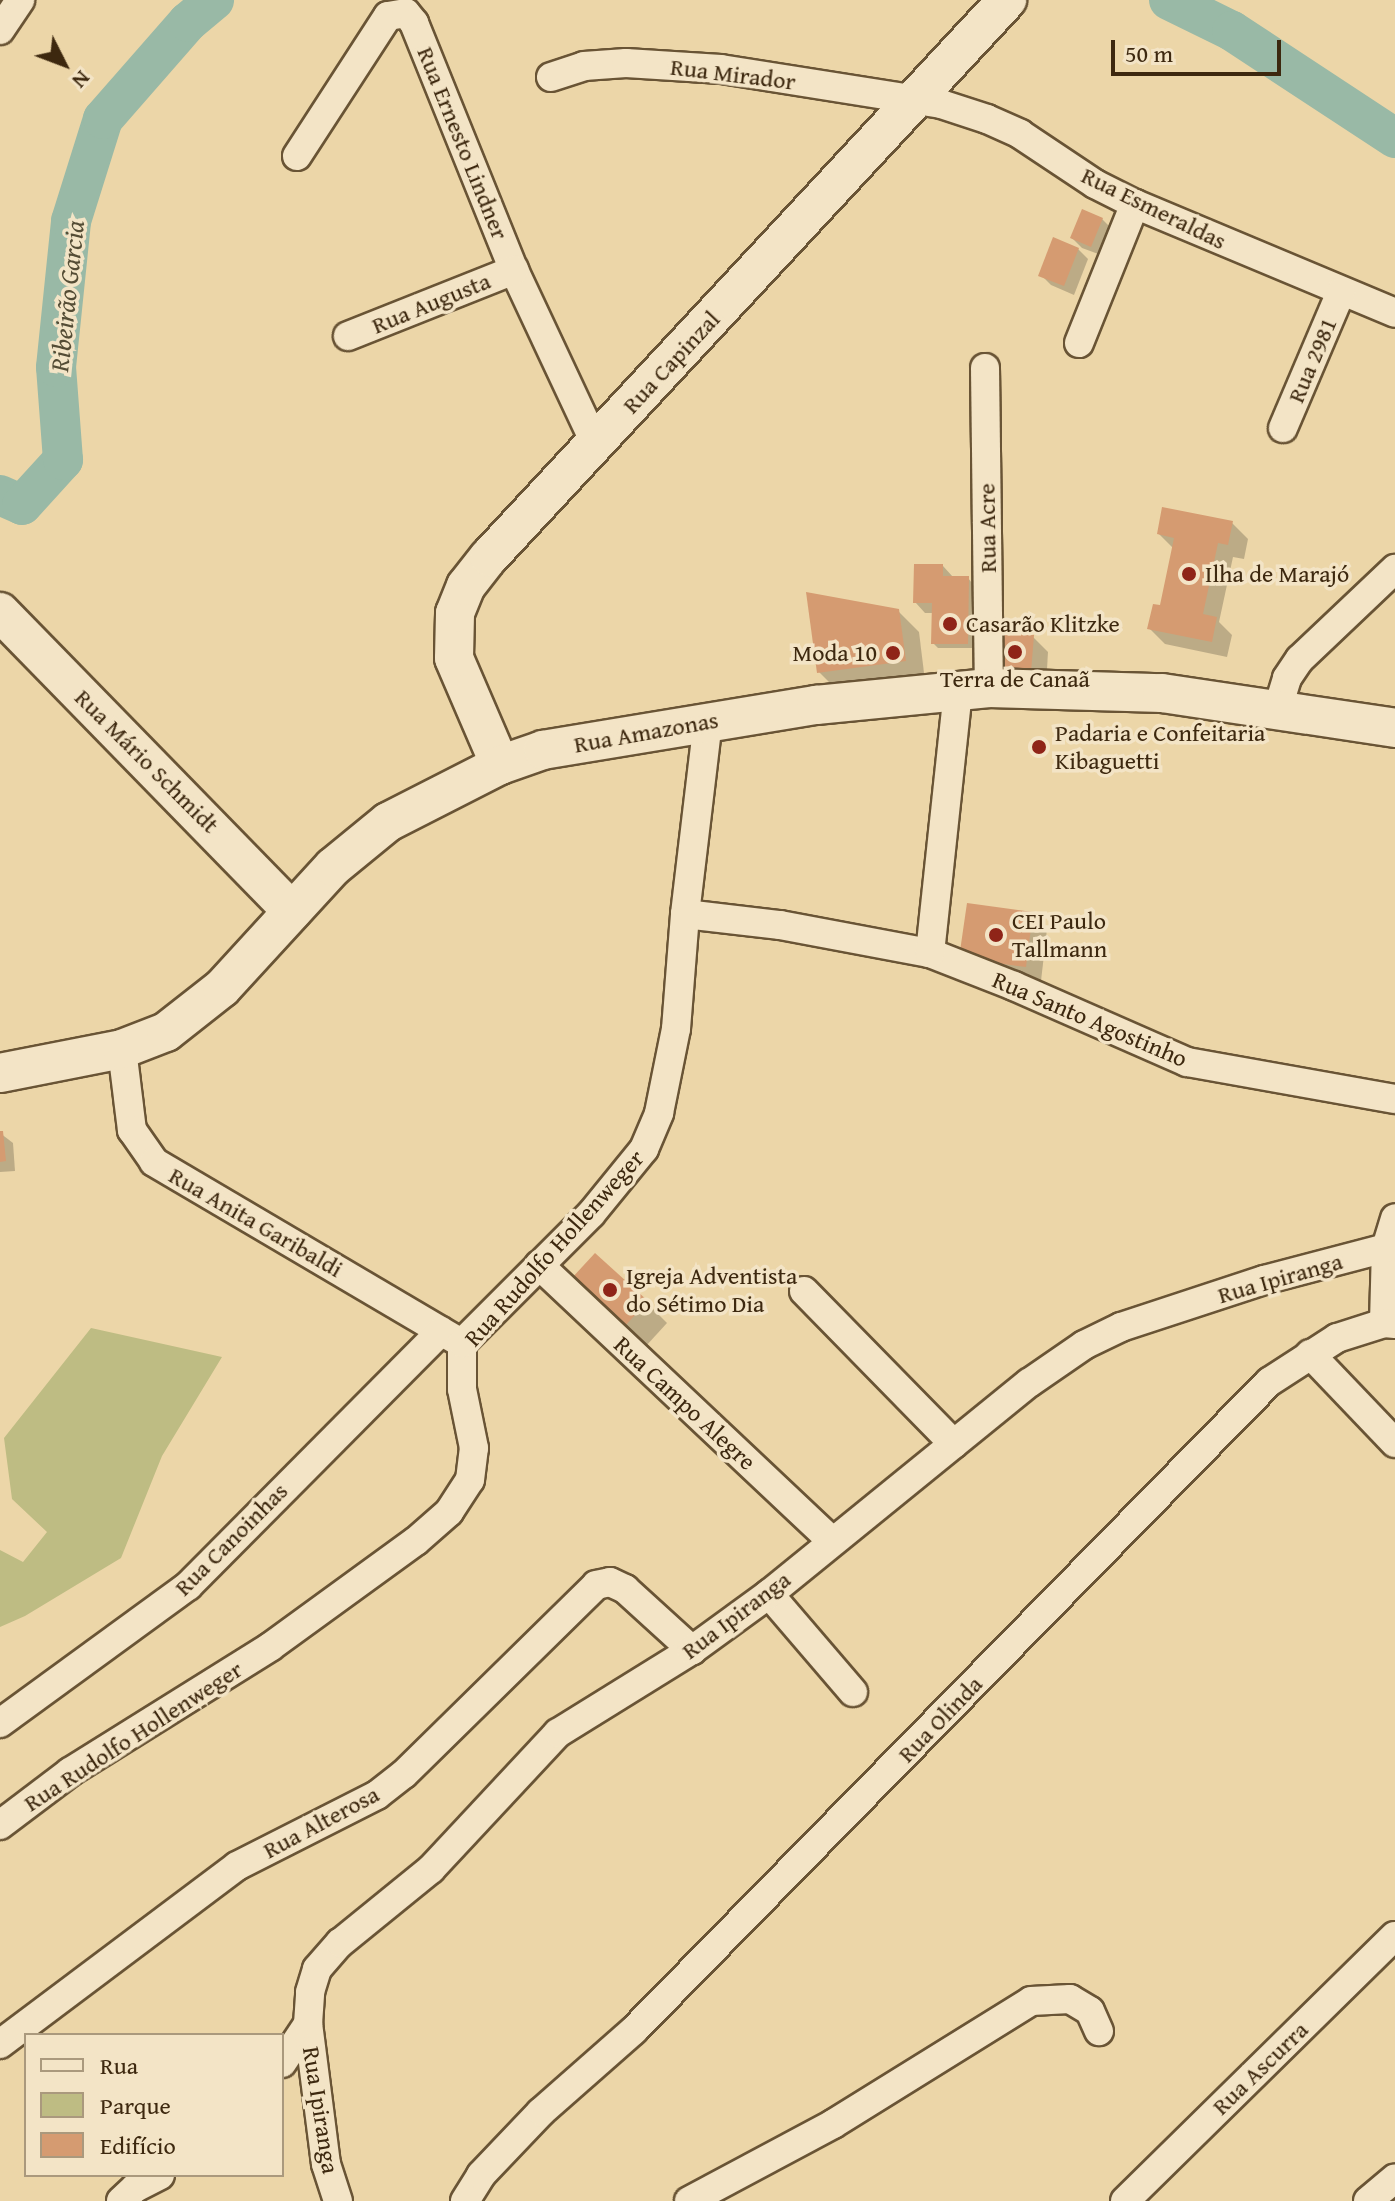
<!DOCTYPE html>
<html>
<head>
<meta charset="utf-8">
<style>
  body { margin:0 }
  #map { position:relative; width:1395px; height:2201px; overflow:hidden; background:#ecd6a8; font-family:"Gentium Book Plus",serif }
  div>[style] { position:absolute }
  .green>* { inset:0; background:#bebc83 }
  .shadow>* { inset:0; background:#0003 }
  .river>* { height:40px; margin:-20px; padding:0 20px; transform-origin:20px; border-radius:20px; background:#99b9a6 }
  .building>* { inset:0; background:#d59b71 }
  .roads { filter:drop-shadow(2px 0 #695435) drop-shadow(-2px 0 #695435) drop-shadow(0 2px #695435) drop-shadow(0 -2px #695435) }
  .street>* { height:28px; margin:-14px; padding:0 14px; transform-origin:14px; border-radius:14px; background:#f3e4c6 }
  .secondary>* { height:38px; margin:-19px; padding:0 19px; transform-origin:19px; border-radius:19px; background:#f3e4c6 }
  .dots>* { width:22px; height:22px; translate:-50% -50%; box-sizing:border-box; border:4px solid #f3e4c6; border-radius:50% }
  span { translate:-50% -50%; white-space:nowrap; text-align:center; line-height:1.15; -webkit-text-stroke:7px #f3e4c6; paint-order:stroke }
  .street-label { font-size:24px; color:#3d280f }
  .poi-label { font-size:24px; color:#3d280f }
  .left { translate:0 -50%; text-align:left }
  .right { translate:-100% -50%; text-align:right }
  .water-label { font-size:26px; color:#544c35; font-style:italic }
  .legend { position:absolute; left:24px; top:2033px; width:260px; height:144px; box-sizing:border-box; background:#f3e4c6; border:2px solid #aa997d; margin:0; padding:10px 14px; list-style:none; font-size:24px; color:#3d280f }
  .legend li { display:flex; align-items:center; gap:16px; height:40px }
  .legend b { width:40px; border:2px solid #aa997d }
  .north { position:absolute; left:24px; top:24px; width:80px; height:80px; -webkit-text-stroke:6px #f3e4c6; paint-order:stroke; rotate:132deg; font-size:22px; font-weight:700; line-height:32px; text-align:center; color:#3d280f }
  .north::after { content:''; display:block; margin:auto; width:28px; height:36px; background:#3d280f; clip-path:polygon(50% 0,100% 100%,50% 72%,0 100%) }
  .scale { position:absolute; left:1111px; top:40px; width:170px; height:36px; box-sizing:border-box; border:4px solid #3d280f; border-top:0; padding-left:10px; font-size:24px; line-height:28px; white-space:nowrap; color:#3d280f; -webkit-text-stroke:6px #f3e4c6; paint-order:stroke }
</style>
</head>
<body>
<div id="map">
  <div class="green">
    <i style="clip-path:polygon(91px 1328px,222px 1357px,162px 1456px,121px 1558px,25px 1616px,0 1627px,0 1550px,23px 1562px,47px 1532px,12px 1499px,4px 1438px)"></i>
  </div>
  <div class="shadow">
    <i style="clip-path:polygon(1102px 219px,1112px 229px,1101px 255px,1082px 248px,1072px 238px)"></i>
    <i style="clip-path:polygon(1078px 249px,1088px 259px,1074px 295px,1051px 285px,1041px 275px)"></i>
    <i style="clip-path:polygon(1232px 523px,1248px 539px,1244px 559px,1233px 557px,1219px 622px,1232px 635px,1227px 657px,1165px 644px,1150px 629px,1162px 607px,1174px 549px,1159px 534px)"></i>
    <i style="clip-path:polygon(943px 566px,953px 577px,968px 578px,972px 583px,972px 648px,938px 648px,933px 643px,934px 613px,925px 613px,915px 602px)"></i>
    <i style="clip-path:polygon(898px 611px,919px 632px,925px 681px,840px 693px,819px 672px)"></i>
    <i style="clip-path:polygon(1033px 637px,1048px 652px,1046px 686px,1013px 684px)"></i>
    <i style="clip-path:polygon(1032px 914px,1047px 929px,1041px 981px,977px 973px)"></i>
    <i style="clip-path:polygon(0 1133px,13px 1143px,15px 1171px,0 1172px)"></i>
    <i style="clip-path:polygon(595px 1299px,646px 1302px,667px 1323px,646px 1346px)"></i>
  </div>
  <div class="river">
    <i style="left:1169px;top:0;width:70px;rotate:26.2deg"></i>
    <i style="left:1232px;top:31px;width:195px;rotate:33.3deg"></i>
    <i style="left:0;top:495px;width:24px;rotate:24deg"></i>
    <i style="left:22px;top:505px;width:61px;rotate:-47.7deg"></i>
    <i style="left:63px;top:460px;width:93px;rotate:-94.3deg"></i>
    <i style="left:56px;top:367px;width:147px;rotate:-84.1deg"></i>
    <i style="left:71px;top:221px;width:107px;rotate:-72.6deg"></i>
    <i style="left:103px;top:119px;width:129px;rotate:-48.8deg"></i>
    <i style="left:188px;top:22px;width:34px;rotate:-40deg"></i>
  </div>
  <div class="building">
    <i style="clip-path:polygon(1082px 209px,1103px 218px,1091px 247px,1070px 238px)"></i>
    <i style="clip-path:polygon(1053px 237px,1079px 248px,1064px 286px,1038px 276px)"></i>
    <i style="clip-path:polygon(1162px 507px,1233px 521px,1228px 545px,1218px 543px,1203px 614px,1217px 617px,1212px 642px,1147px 629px,1153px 604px,1160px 605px,1174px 538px,1157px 534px)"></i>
    <i style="clip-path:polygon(914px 564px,943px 564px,943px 576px,969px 576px,968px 644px,931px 644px,932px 603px,913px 603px)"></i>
    <i style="clip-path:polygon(806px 592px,899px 609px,906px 661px,817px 673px)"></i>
    <i style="clip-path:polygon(998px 632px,1034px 635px,1031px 672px,996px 669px)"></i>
    <i style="clip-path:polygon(967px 903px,1033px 912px,1026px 967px,959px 958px)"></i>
    <i style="clip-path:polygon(0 1131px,3px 1131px,6px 1161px,0 1162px)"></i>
    <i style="clip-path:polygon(595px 1253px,648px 1301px,624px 1327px,571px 1279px)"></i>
  </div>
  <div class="roads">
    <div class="street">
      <i style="left:0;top:30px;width:36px;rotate:-56deg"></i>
      <i style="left:551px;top:77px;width:35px;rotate:-18deg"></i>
      <i style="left:584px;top:66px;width:42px;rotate:-4.1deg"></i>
      <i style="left:626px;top:63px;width:95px;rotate:3.6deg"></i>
      <i style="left:721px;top:69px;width:223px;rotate:9deg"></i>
      <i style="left:941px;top:104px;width:48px;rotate:18.1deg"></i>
      <i style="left:987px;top:119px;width:36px;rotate:24deg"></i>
      <i style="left:1020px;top:134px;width:90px;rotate:33.7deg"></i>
      <i style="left:1095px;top:184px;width:45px;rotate:26.6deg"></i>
      <i style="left:1135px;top:204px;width:282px;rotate:22.7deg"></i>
      <i style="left:297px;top:156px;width:167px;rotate:-57deg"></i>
      <i style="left:388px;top:16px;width:18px;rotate:-9deg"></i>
      <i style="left:406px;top:13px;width:13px;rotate:51deg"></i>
      <i style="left:414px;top:23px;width:266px;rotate:68deg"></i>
      <i style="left:514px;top:270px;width:191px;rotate:64.9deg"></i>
      <i style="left:348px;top:336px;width:179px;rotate:-21.7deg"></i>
      <i style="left:1079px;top:343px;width:150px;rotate:-68.1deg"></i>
      <i style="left:985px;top:368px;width:320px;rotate:89.3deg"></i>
      <i style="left:1283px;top:428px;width:148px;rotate:-66.9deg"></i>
      <i style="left:1277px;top:711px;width:34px;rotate:-73deg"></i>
      <i style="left:1287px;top:678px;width:23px;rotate:-56deg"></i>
      <i style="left:1300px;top:659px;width:131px;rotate:-43.5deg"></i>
      <i style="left:685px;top:914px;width:96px;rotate:6.6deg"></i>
      <i style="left:780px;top:925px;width:153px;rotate:10.6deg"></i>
      <i style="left:930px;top:953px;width:90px;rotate:21.4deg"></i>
      <i style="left:1014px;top:986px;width:189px;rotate:23.7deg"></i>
      <i style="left:1187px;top:1062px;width:211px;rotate:10.1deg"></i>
      <i style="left:930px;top:953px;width:265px;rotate:-83.9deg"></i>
      <i style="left:122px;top:1049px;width:82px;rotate:83deg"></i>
      <i style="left:132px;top:1130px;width:39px;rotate:55deg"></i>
      <i style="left:154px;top:1162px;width:349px;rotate:30.5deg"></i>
      <i style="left:539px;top:1265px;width:403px;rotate:43.3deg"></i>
      <i style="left:804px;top:1291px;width:214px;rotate:45.6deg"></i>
      <i style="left:1384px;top:1323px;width:75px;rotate:-88.5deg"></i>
      <i style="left:1386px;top:1248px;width:31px;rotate:-73deg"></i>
      <i style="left:1310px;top:1354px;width:123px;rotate:46.3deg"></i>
      <i style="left:769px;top:1594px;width:129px;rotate:49.4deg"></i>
      <i style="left:0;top:1723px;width:233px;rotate:-36.1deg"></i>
      <i style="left:188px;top:1586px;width:359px;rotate:-45.2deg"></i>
      <i style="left:0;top:1825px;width:88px;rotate:-37.1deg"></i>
      <i style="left:70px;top:1772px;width:236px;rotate:-32deg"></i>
      <i style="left:270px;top:1647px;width:180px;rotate:-36deg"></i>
      <i style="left:416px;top:1541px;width:44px;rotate:-41.3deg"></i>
      <i style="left:449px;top:1512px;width:38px;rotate:-57deg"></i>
      <i style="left:470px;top:1480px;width:32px;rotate:-83deg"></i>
      <i style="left:474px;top:1448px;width:60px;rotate:-101.5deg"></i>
      <i style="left:462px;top:1389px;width:46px;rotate:-90deg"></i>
      <i style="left:462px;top:1343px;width:182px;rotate:-45deg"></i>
      <i style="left:591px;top:1214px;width:84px;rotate:-50.8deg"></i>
      <i style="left:644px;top:1149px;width:39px;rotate:-67deg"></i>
      <i style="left:659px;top:1113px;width:86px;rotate:-78.6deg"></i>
      <i style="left:676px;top:1029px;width:115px;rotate:-85.5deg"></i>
      <i style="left:685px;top:914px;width:193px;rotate:-83.2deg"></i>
      <i style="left:0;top:2044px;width:296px;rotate:-36.9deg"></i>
      <i style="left:237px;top:1866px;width:157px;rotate:-26.9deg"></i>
      <i style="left:377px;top:1795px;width:34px;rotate:-38deg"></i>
      <i style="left:404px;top:1774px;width:269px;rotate:-44.5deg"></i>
      <i style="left:596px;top:1585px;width:14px;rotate:-12deg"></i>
      <i style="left:610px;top:1582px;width:17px;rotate:25deg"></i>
      <i style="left:625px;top:1589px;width:91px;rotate:42.3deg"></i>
      <i style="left:282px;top:2063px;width:47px;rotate:-56.3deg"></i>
      <i style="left:121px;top:2201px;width:19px;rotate:-43deg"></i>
      <i style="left:135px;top:2188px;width:28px;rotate:-27deg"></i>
      <i style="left:338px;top:2201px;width:39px;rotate:-108deg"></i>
      <i style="left:326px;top:2164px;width:141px;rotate:-97.3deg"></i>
      <i style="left:308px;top:2024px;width:32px;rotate:-86deg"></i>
      <i style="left:310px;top:1992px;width:24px;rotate:-73deg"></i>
      <i style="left:317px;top:1969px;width:35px;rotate:-49deg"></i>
      <i style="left:340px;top:1943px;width:117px;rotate:-39.1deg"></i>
      <i style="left:431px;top:1869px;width:186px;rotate:-47deg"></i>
      <i style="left:558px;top:1733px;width:158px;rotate:-31.8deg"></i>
      <i style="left:692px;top:1650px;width:95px;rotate:-36deg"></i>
      <i style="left:769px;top:1594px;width:335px;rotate:-39.1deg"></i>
      <i style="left:1029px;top:1383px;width:67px;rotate:-34.6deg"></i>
      <i style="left:1084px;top:1345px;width:41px;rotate:-25.9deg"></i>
      <i style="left:1121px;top:1327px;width:151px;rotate:-18.2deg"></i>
      <i style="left:1264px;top:1280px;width:126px;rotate:-14.7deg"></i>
      <i style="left:465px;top:2201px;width:31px;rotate:-58deg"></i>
      <i style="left:481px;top:2175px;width:87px;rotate:-46.4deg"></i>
      <i style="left:541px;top:2112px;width:123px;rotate:-41.4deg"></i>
      <i style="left:633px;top:2031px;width:909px;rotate:-45.58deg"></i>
      <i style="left:1269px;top:1382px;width:81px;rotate:-32.9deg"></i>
      <i style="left:1337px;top:1338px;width:49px;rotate:-17.7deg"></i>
      <i style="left:1384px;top:1323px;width:11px;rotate:5deg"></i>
      <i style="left:689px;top:2201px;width:163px;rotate:-28.1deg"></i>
      <i style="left:833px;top:2124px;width:233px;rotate:-31.8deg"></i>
      <i style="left:1031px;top:2001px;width:39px;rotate:-3deg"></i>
      <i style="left:1070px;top:1999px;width:23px;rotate:31deg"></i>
      <i style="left:1090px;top:2011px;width:22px;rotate:66deg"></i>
      <i style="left:1125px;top:2201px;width:378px;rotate:-44.5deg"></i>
      <i style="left:1368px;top:2201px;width:35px;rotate:-40deg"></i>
    </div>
    <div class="secondary">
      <i style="left:0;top:612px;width:418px;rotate:45.7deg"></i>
      <i style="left:500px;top:765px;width:116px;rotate:-113.3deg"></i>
      <i style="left:454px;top:658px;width:45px;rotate:-88.7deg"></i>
      <i style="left:455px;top:613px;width:29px;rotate:-68deg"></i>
      <i style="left:466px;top:586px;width:37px;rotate:-52deg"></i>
      <i style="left:489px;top:557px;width:761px;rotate:-47.08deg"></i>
      <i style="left:0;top:1073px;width:124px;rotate:-11.1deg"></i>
      <i style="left:122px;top:1049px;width:47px;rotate:-21.1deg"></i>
      <i style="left:166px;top:1032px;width:71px;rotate:-38.2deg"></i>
      <i style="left:222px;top:988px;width:164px;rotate:-47.5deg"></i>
      <i style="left:333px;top:867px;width:71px;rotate:-39.3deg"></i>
      <i style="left:388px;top:822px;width:126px;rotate:-27deg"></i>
      <i style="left:500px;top:765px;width:46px;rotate:-19.2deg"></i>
      <i style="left:543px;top:750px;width:277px;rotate:-9.4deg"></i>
      <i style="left:816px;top:705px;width:174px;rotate:-5.6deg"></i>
      <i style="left:989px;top:688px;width:173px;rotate:1.7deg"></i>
      <i style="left:1162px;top:693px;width:236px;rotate:8.5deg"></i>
    </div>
  </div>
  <div class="dots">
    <i style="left:1189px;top:574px;background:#8f2418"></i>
    <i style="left:950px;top:624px;background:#8f2418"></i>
    <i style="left:1015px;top:652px;background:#8f2418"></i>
    <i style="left:893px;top:653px;background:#8f2418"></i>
    <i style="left:1039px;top:747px;background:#8f2418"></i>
    <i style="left:996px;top:935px;background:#8f2418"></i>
    <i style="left:610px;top:1290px;background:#8f2418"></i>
  </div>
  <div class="street-label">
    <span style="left:733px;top:74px;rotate:7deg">Rua Mirador</span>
    <span style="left:463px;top:143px;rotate:68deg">Rua Ernesto Lindner</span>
    <span style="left:1154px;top:208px;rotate:26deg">Rua Esmeraldas</span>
    <span style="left:431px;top:303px;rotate:-22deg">Rua Augusta</span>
    <span style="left:1312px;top:360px;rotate:-67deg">Rua 2981</span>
    <span style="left:671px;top:362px;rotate:-47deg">Rua Capinzal</span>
    <span style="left:987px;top:528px;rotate:-91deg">Rua Acre</span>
    <span style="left:646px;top:732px;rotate:-10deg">Rua Amazonas</span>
    <span style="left:147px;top:761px;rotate:45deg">Rua Mário Schmidt</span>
    <span style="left:1090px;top:1019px;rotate:23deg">Rua Santo Agostinho</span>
    <span style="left:256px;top:1222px;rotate:30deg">Rua Anita Garibaldi</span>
    <span style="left:554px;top:1248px;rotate:-48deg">Rua Rudolfo Hollenweger</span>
    <span style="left:1280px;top:1278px;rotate:-16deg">Rua Ipiranga</span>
    <span style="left:685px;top:1403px;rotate:43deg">Rua Campo Alegre</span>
    <span style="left:231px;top:1539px;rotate:-45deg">Rua Canoinhas</span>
    <span style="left:736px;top:1615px;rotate:-37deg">Rua Ipiranga</span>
    <span style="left:940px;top:1719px;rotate:-46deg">Rua Olinda</span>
    <span style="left:133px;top:1736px;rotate:-33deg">Rua Rudolfo Hollenweger</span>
    <span style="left:321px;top:1822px;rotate:-28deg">Rua Alterosa</span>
    <span style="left:1260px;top:2068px;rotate:-44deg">Rua Ascurra</span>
    <span style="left:321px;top:2110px;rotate:81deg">Rua Ipiranga</span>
  </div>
  <div class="poi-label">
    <span class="left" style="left:1205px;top:574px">Ilha de Marajó</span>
    <span class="left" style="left:966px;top:624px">Casarão Klitzke</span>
    <span class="right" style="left:877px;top:653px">Moda 10</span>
    <span style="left:1015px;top:679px">Terra de Canaã</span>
    <span class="left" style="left:1055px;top:747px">Padaria e Confeitaria<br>Kibaguetti</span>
    <span class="left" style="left:1012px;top:935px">CEI Paulo<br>Tallmann</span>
    <span class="left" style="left:626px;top:1290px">Igreja Adventista<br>do Sétimo Dia</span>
  </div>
  <div class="water-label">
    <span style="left:67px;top:296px;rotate:-84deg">Ribeirão Garcia</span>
  </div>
  <ul class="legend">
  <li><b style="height:10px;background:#f3e4c6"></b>Rua</li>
  <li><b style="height:22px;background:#bebc83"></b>Parque</li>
  <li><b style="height:22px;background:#d59b71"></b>Edifício</li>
  </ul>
  <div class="north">N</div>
  <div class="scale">50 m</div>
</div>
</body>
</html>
